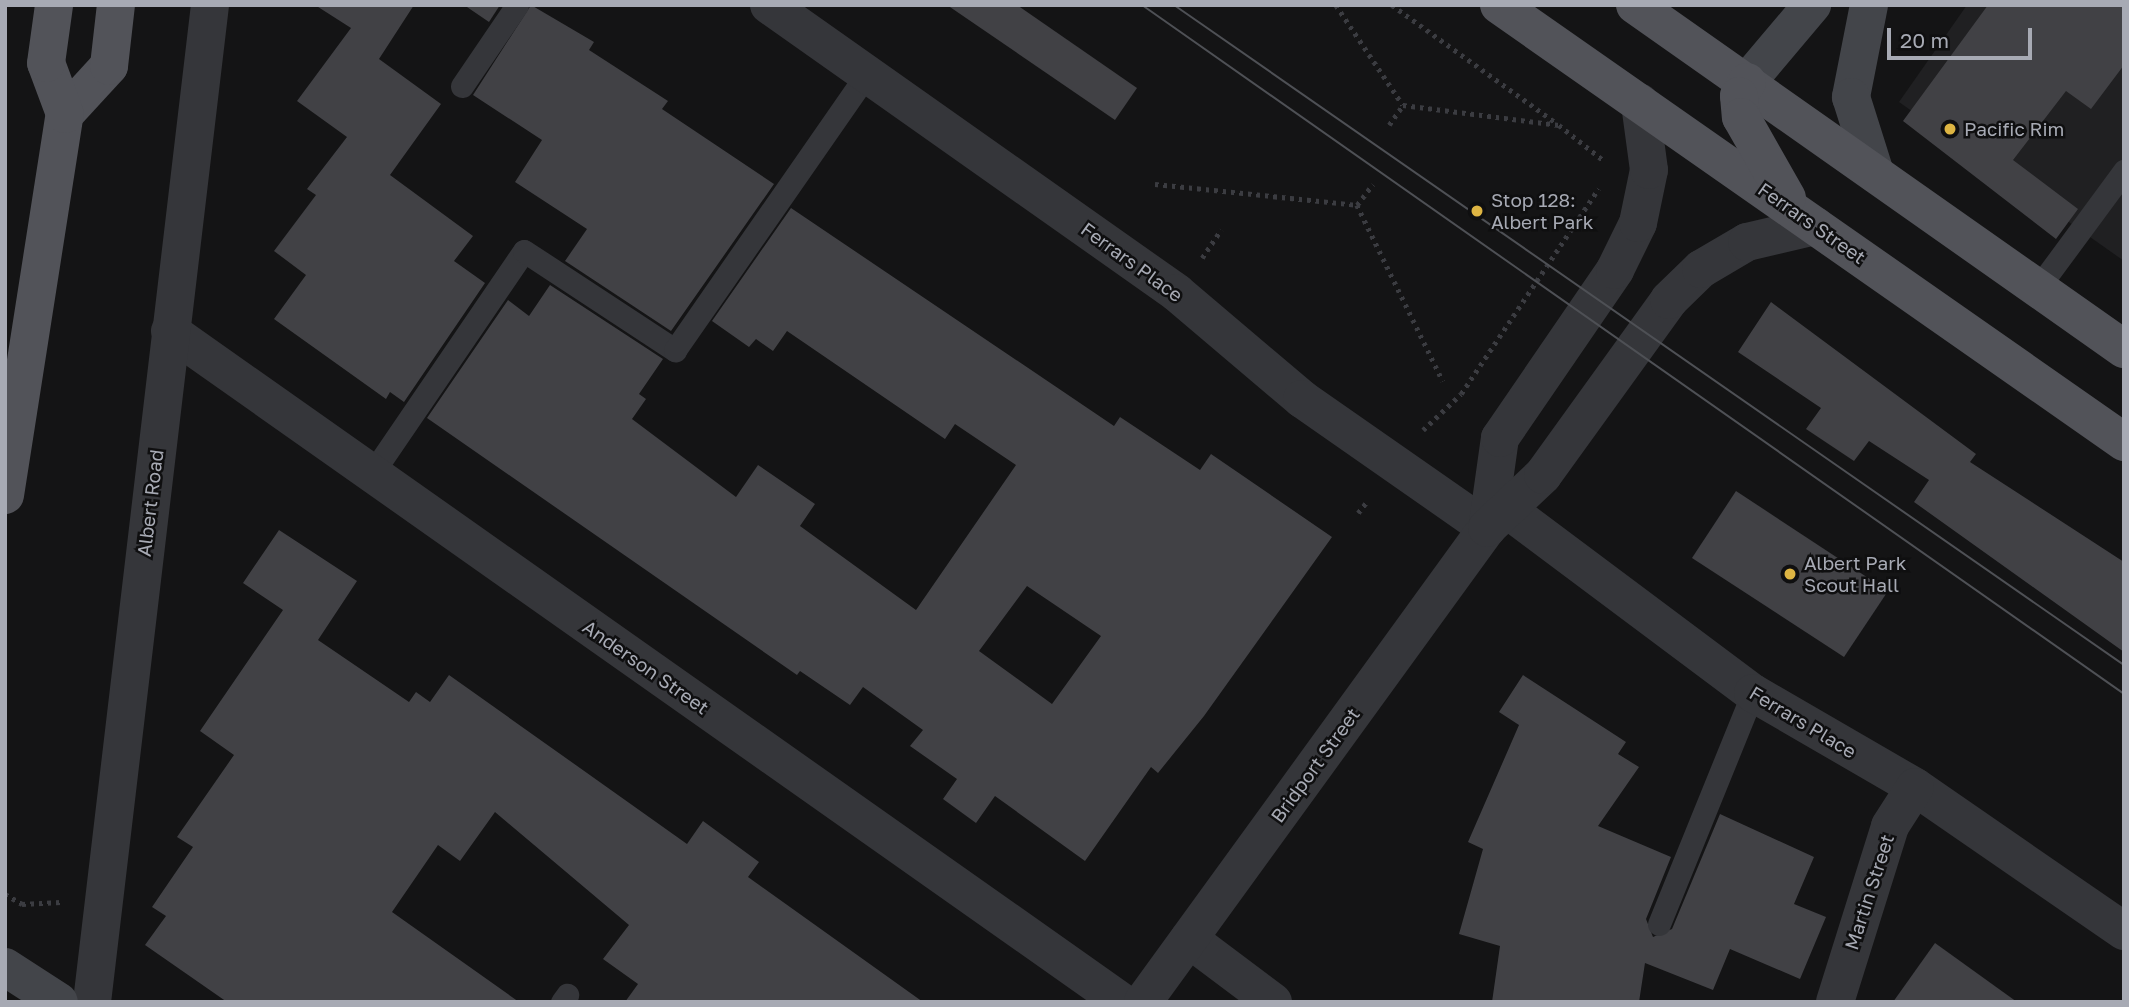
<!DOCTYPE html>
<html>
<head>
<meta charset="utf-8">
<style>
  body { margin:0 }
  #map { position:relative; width:2129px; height:1007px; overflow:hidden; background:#141415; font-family:"Golos Text",sans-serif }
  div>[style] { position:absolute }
  .built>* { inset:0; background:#202022 }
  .building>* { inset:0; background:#414145 }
  .path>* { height:4.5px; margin-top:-2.25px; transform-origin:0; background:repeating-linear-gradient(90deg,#3b3c41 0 3.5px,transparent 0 8.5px) }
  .lane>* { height:23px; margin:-11.5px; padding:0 11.5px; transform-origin:11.5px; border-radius:11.5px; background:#35363a }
  .street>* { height:38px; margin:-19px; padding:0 19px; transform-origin:19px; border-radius:19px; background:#35363a }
  .secondary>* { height:38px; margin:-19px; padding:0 19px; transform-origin:19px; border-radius:19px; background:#43454a }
  .primary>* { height:38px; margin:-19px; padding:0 19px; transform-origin:19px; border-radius:19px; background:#525359 }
  .tram>* { height:2px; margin:-1px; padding:0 1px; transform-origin:1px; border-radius:1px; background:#4e5055 }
  .dots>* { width:19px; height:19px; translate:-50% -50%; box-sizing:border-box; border:4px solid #0f0f10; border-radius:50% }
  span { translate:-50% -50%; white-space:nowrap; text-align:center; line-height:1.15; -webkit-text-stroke:5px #0f0f10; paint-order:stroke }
  .poi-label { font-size:19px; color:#a7aab4 }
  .left { translate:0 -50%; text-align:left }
  .street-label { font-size:19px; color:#a7aab4 }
  .frame { position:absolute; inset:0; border:7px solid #a7aab4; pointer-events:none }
  .scale { position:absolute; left:1887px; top:28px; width:145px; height:32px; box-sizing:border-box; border:4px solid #a7aab4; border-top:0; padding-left:9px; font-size:21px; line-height:24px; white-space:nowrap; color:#a7aab4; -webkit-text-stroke:5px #0f0f10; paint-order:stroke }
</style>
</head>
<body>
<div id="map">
  <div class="built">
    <i style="clip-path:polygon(1967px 5px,2124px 5px,2124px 261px,1899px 102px)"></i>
  </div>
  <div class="building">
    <i style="clip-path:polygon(315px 5px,414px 5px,379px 59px,441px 104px,390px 175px,473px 236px,454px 261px,485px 283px,404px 402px,390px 392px,386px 399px,274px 319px,306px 275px,274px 251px,316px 195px,307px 189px,347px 137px,297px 101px,351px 28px)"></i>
    <i style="clip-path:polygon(464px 5px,500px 5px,489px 22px)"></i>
    <i style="clip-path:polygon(531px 5px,594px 42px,589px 50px,668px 101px,662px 109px,774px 184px,671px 331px,565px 261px,587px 229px,515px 182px,542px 140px,473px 95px)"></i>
    <i style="clip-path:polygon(947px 5px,1017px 5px,1137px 88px,1115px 120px)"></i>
    <i style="clip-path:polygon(1988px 5px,2124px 5px,2124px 65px,2091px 109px,2066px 91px,2013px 160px,2078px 209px,2056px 239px,1903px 121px)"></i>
    <i style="clip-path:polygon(evenodd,791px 208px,1114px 426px,1120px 417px,1200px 470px,1211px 454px,1332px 537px,1204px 716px,1158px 773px,1151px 767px,1085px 861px,995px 796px,976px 823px,943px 799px,957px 779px,910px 746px,923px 730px,863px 687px,850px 705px,800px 671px,797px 675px,427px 418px,508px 300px,529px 316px,550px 285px,663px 359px,639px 394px,646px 399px,632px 419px,736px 497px,758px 465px,815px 504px,800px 526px,916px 610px,1016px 465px,955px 424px,945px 439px,787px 331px,773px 351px,756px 339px,749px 347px,712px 321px,791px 208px,1027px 586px,1101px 636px,1052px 704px,979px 651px,1027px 586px)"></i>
    <i style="clip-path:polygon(1771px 302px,1976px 454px,1970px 462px,2124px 562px,2124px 652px,1914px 502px,1929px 480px,1869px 441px,1854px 461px,1806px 429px,1821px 408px,1738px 352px)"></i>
    <i style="clip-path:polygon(1736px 491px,1888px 591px,1844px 657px,1692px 558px)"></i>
    <i style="clip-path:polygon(279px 530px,357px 581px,318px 640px,409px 702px,416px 692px,430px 702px,449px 675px,687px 844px,703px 821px,759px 862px,748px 877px,923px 1002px,625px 1002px,638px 984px,603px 959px,629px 925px,495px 812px,460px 861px,438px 845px,392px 912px,519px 1002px,227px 1002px,145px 945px,166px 916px,152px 907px,193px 847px,177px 837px,234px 755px,200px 731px,283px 610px,243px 583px)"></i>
    <i style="clip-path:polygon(1523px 675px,1626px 742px,1618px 754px,1639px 767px,1598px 826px,1671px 857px,1646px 919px,1653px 937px,1672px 929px,1720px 814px,1814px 857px,1794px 904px,1826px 917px,1800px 979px,1730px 949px,1713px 990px,1645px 963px,1639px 1002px,1492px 1002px,1500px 946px,1459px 934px,1483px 849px,1468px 842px,1519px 725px,1499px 712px)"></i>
    <i style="clip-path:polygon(1935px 943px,2017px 1002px,1893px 1002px)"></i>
  </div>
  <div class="path">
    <i style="left:1336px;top:5px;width:120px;rotate:56.2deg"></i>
    <i style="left:1403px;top:105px;width:157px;rotate:7.3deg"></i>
    <i style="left:1559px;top:125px;width:56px;rotate:38.5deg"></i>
    <i style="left:1392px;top:5px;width:202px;rotate:35.7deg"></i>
    <i style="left:1389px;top:125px;width:24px;rotate:-55deg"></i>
    <i style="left:1155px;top:184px;width:203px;rotate:5.9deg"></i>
    <i style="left:1357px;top:205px;width:196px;rotate:64deg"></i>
    <i style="left:1357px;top:205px;width:26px;rotate:-53deg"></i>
    <i style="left:1202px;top:258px;width:34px;rotate:-56deg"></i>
    <i style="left:1423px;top:430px;width:52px;rotate:-43.5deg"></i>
    <i style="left:1461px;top:394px;width:247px;rotate:-56.2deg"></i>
    <i style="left:1358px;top:513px;width:16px;rotate:-52deg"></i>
    <i style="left:5px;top:894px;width:20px;rotate:30deg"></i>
    <i style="left:22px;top:904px;width:39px;rotate:-3deg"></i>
  </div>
  <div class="lane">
    <i style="left:462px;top:86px;width:98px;rotate:-55.8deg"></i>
    <i style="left:2037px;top:289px;width:147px;rotate:-53.6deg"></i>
    <i style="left:371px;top:475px;width:271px;rotate:-55.7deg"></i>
    <i style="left:524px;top:251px;width:181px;rotate:33.3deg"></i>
    <i style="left:675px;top:350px;width:336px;rotate:-55.2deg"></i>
    <i style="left:1659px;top:924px;width:249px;rotate:-67.9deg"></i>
    <i style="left:562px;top:1002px;width:9px;rotate:-54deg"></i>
  </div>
  <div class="street">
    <i style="left:769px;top:5px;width:499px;rotate:35.2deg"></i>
    <i style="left:1177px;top:293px;width:164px;rotate:40.3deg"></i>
    <i style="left:1302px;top:399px;width:226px;rotate:34.9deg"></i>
    <i style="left:170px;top:331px;width:1165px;rotate:35.18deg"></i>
    <i style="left:1492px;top:498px;width:326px;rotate:36.8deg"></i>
    <i style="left:1753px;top:693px;width:187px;rotate:30.1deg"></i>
    <i style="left:1915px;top:787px;width:254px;rotate:34.6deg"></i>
    <i style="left:1488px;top:523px;width:86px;rotate:-82deg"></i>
    <i style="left:1500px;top:438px;width:204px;rotate:-55.6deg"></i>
    <i style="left:1615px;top:270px;width:52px;rotate:-63.9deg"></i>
    <i style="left:1638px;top:223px;width:54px;rotate:-78.3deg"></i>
    <i style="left:1649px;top:170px;width:68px;rotate:-97.7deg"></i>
    <i style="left:1189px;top:939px;width:105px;rotate:36.9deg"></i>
    <i style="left:92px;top:1002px;width:1004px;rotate:-83.25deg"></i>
    <i style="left:1143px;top:1002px;width:586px;rotate:-54.03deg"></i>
    <i style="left:1487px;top:528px;width:77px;rotate:-43.4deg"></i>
    <i style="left:1543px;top:475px;width:216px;rotate:-54.2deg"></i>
    <i style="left:1669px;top:300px;width:45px;rotate:-44.1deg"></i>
    <i style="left:1701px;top:269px;width:53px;rotate:-30.4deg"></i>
    <i style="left:1747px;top:242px;width:70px;rotate:-13.2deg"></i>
    <i style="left:1835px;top:1002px;width:184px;rotate:-72.6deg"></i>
    <i style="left:1890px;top:826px;width:46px;rotate:-57.3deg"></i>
  </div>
  <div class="secondary">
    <i style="left:1869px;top:5px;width:94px;rotate:101.1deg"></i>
    <i style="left:1851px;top:97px;width:80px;rotate:72.5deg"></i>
    <i style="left:1747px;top:82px;width:101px;rotate:-49.8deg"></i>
    <i style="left:5px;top:967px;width:64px;rotate:32.9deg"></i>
  </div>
  <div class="primary">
    <i style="left:1499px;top:5px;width:763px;rotate:34.96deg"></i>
    <i style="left:1635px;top:5px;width:598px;rotate:35.13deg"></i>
    <i style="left:1747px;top:82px;width:16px;rotate:120deg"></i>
    <i style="left:1739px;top:96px;width:21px;rotate:85deg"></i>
    <i style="left:1741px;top:117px;width:93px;rotate:60.4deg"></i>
    <i style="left:65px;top:114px;width:65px;rotate:-47.5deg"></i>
    <i style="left:109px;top:66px;width:61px;rotate:-83.5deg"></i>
    <i style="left:5px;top:495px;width:386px;rotate:-81.1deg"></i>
    <i style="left:65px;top:114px;width:54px;rotate:-110.4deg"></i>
    <i style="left:46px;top:63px;width:59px;rotate:-82.1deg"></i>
  </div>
  <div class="tram">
    <i style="left:1142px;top:5px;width:1200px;rotate:35.05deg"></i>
    <i style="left:1174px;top:5px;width:1157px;rotate:34.79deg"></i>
  </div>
  <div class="dots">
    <i style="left:1950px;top:129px;background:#deb543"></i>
    <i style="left:1477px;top:211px;background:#deb543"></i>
    <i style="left:1790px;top:574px;background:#deb543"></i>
  </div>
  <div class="poi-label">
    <span class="left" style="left:1964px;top:129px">Pacific Rim</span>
    <span class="left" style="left:1491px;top:211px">Stop 128:<br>Albert Park</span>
    <span class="left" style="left:1804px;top:574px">Albert Park<br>Scout Hall</span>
  </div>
  <div class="street-label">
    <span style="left:1812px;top:223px;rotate:35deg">Ferrars Street</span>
    <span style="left:1132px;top:262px;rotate:36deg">Ferrars Place</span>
    <span style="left:150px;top:503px;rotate:-83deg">Albert Road</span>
    <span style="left:646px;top:667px;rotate:35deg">Anderson Street</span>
    <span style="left:1803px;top:722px;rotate:31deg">Ferrars Place</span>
    <span style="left:1315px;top:765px;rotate:-54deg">Bridport Street</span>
    <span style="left:1869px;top:892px;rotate:-72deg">Martin Street</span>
  </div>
  <div class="frame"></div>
  <div class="scale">20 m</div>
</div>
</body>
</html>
